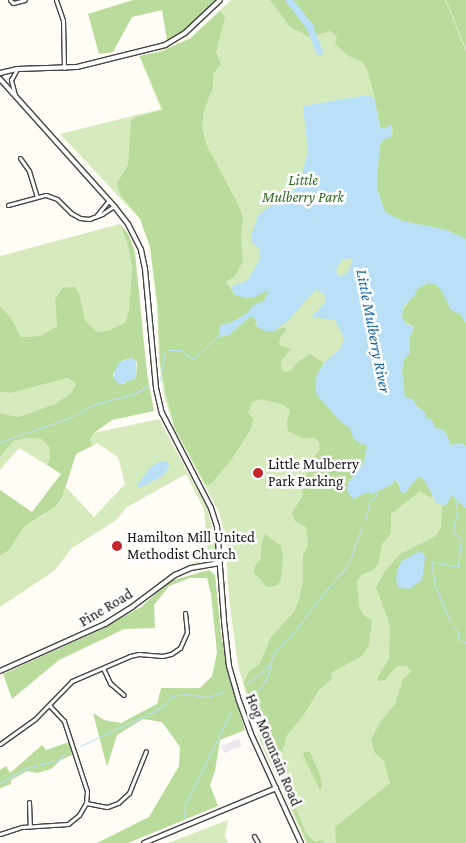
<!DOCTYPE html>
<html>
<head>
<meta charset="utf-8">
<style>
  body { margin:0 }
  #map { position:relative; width:466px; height:843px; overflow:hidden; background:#fffdf5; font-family:"Crimson Pro",serif }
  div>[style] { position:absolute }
  .industrial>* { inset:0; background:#eee6ef }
  .green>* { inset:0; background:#d5ebbd }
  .forest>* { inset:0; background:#b9dc9c }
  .water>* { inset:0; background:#b9e0f7 }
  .stream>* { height:1px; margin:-0.5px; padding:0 0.5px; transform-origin:0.5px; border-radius:0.5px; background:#b9e0f7 }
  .river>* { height:7px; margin:-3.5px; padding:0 3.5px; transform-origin:3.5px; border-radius:3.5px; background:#b9e0f7 }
  .roads { filter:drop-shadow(1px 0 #444) drop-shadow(-1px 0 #444) drop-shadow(0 1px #444) drop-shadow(0 -1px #444) }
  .minor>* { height:3px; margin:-1.5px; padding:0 1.5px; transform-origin:1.5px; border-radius:1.5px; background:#fff }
  .tertiary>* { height:4px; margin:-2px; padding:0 2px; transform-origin:2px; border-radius:2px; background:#fff }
  .dots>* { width:14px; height:14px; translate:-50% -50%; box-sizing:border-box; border:2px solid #fff; border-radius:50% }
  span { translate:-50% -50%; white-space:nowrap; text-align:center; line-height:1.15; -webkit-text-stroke:5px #fff; paint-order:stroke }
  .park-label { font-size:15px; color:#2f6b1f; font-style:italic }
  .poi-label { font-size:15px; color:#111 }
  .left { translate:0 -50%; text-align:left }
  .street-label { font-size:15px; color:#111 }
  .water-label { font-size:16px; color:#1768a6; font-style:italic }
</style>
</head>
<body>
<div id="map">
  <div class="industrial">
    <i style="clip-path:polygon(239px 739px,242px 746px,224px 753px,221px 746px)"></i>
  </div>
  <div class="green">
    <i style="clip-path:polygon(231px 0,446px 0,466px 49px,466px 843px,306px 843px,261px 744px,238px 666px,229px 599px,225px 536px,219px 512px,174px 428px,164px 395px,159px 361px,157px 307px,150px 247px,140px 219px,60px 134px,161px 109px,139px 56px,160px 51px,190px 38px)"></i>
    <i style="clip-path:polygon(120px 224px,128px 246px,132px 268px,129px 310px,125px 323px,108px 332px,97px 332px,85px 320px,80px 296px,55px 300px,57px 326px,40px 336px,21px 337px,12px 319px,0 306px,0 256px)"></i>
    <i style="clip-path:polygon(68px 378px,76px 384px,70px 394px,55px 404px,18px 417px,0 413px,0 392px,11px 393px)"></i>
    <i style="clip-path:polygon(159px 419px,208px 510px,216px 547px,214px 559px,189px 565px,208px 555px,204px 509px,186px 474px,127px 507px,115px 521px,72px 548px,54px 571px,0 607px,0 556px,9px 550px,24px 527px,44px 515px,63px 495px,66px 487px,94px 517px,125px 484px,118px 457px,97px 443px,92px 446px,90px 439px,94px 433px)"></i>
    <i style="clip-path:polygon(27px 438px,41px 439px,50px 448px,50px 458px,47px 465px,19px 448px,0 470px,0 457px,14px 441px)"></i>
    <i style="clip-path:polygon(228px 820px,225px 836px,228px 843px,168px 843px)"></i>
  </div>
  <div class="forest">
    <i style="clip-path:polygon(133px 0,218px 0,177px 36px,167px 40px,162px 10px,132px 17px,113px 52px,99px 54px,88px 14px)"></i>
    <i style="clip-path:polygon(270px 0,445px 0,466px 52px,466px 239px,447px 230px,402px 221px,385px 212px,377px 188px,378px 166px,380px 146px,383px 140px,392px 136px,393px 130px,392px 126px,385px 129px,380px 127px,374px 94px,367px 69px,362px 62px,349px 56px,335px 44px,337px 36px,330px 31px,309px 37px,290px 27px)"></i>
    <i style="clip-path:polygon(446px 0,466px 0,466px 49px)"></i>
    <i style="clip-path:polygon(220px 11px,225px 17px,216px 52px,221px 64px,213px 74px,213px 88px,204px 110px,202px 127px,206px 144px,238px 204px,243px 218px,241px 238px,243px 261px,235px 276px,226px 282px,235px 295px,268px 291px,269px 294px,265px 300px,253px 306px,249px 312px,230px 323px,220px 325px,219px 337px,229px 335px,251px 316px,256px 320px,255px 325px,274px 331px,285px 327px,286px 330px,280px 338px,279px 345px,291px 349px,281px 361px,282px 370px,285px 372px,292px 370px,297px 362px,310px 354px,323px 362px,317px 395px,339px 420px,350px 428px,359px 443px,366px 445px,367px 448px,363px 464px,348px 483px,355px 499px,363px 493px,369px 492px,372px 494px,391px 485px,395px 480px,404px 493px,419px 476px,425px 481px,432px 495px,431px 498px,420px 491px,391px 514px,391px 533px,382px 544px,378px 564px,373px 570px,361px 575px,357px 581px,359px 606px,363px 615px,372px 620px,369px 645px,362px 656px,331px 673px,332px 679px,319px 690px,303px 716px,287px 735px,285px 743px,280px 759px,281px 774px,306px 833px,315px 842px,322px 840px,325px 843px,308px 843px,262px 743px,244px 683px,249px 671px,259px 665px,271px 637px,294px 612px,299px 600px,303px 580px,303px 556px,308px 544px,306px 527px,295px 521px,292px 513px,303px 495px,301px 482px,309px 470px,312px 459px,319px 451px,320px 444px,316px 438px,302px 438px,288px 431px,287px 423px,290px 410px,284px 405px,261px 399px,252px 402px,248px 413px,253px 418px,251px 429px,231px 460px,211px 484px,206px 485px,175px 428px,166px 395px,160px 361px,158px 307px,150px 247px,140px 218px,120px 195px,117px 183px,128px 165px,131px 121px,136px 117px,163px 110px,140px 56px,161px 52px,190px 39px)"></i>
    <i style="clip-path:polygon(evenodd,120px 224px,129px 235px,135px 252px,147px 373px,154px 411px,112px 420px,94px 433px,90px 439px,92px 446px,76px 454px,63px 495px,56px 506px,24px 527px,9px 550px,0 556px,0 490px,32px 512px,61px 474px,47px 465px,50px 458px,50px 448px,41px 439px,27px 438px,14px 441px,0 457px,0 413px,18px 417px,55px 404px,70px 394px,76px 384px,68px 378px,11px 393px,0 392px,0 306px,12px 319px,21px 337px,40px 336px,57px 326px,55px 300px,62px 288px,75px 287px,80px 296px,85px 320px,97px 332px,108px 331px,125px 323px,129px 310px,132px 268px,128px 246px,120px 224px,131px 358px,137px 362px,136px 378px,128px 380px,124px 384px,113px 377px,113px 374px,122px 361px,131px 358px)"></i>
    <i style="clip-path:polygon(428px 283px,435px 284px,442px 291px,451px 310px,460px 314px,466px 323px,466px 446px,460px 443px,451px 445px,445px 431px,434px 427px,432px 420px,426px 418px,424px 411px,405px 397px,402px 371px,404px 359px,410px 353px,410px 337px,414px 329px,412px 325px,403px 321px,402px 312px,417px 289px)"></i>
    <i style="clip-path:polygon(452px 495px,466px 508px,466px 843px,336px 843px,335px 827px,390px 783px,384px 761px,375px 753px,371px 740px,381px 721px,395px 704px,403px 679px,412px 671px,406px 666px,397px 666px,385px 680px,378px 681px,377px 678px,389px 659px,390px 625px,376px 587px,385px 571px,400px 554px,436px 536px,441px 528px,442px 506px,446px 505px)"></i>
    <i style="clip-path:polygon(265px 534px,281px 546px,283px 557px,281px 579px,278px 585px,272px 587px,267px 587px,254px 573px,254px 567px,261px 559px,261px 546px)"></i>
    <i style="clip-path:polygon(209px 570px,215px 575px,221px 634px,229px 677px,245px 730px,220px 740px,215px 771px,210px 785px,218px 806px,128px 843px,97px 843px,149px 817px,179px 766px,180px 747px,162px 722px,143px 719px,117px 735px,107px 767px,93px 713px,104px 720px,121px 723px,157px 704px,161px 688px,200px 688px,212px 676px,217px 653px,211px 594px,207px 578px,190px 578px,169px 586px,154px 605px,155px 628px,124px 629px,59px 660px,12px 699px,3px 674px,100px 630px,141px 607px,170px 581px)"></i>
    <i style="clip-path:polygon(69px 742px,72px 755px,61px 760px,51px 769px,37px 773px,27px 771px,11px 780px,11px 784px,0 788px,0 770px,6px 766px,10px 773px,42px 745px,46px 750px)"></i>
    <i style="clip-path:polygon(304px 752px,310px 752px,319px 772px,322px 786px,320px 790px,303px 755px)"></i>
  </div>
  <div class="water">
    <i style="clip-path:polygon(evenodd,367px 95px,374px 98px,380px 127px,385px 129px,389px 125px,392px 126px,392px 136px,383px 140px,380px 145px,378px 166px,377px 188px,385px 212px,402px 221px,447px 230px,466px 239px,466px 323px,460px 314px,451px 310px,442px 291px,435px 284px,428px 283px,417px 289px,415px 295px,403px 307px,402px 317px,406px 324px,414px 327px,410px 337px,410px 353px,404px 359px,402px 371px,405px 397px,414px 400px,417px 407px,424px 411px,426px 418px,432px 420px,434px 427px,445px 431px,451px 445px,460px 443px,466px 446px,466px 508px,452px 495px,446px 505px,437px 504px,425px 481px,419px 476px,405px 493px,399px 491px,400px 485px,395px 480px,391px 485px,376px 492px,372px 494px,369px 492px,352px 499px,347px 490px,348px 483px,363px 464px,367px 448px,366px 445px,359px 443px,353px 438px,350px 428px,339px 420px,317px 395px,315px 388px,317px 374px,326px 361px,341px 348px,344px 337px,335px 320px,312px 317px,325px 302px,325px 295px,316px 289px,288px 321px,274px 331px,268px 332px,257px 327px,256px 320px,251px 316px,229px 335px,219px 337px,220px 325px,230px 323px,249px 312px,252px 306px,265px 300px,265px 296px,268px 294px,268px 291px,264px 292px,253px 298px,246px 298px,235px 295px,231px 287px,248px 280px,259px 260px,260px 249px,252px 242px,251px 236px,259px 214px,295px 189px,300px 181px,308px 152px,303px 106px,367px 95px,350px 258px,353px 260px,347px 274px,338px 276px,336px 270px,342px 260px,350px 258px)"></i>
    <i style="clip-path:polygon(131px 358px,136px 361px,136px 378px,119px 385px,113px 377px,118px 363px)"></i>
    <i style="clip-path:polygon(159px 461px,165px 461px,170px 465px,163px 476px,139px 488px,137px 485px,150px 468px)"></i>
    <i style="clip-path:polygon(418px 552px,424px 553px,425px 558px,422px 580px,409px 589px,398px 587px,396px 577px,398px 568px,402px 561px)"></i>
  </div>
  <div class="stream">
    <i style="left:169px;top:350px;width:11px"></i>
    <i style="left:180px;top:350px;width:16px;rotate:35deg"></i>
    <i style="left:193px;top:359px;width:38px;rotate:-43deg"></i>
    <i style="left:160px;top:380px;width:28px;rotate:-80deg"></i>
    <i style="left:0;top:442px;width:73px;rotate:-19.2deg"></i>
    <i style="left:69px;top:418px;width:30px;rotate:-28deg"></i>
    <i style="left:95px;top:404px;width:40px;rotate:-14.4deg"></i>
    <i style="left:134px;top:394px;width:17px;rotate:-31deg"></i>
    <i style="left:365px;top:521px;width:19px;rotate:-78deg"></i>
    <i style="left:369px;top:502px;width:9px;rotate:-41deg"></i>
    <i style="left:376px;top:496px;width:3px;rotate:-90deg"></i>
    <i style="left:450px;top:621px;width:38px;rotate:-113deg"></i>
    <i style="left:435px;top:586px;width:24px;rotate:-99deg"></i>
    <i style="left:431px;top:562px;width:27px;rotate:10deg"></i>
    <i style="left:458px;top:567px;width:28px;rotate:-84deg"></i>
    <i style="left:461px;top:539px;width:11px;rotate:-135deg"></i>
    <i style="left:453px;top:531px;width:21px;rotate:-79deg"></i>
    <i style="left:457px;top:510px;width:12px;rotate:-99deg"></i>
    <i style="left:453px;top:625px;width:6px;rotate:45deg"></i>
    <i style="left:457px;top:629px;width:11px;rotate:80deg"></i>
    <i style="left:459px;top:640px;width:8px;rotate:23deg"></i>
    <i style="left:247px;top:683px;width:25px;rotate:-37deg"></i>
    <i style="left:267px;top:668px;width:20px;rotate:-63deg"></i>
    <i style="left:276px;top:650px;width:18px;rotate:-43deg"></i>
    <i style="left:289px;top:638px;width:63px;rotate:-52deg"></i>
    <i style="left:328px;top:588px;width:30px;rotate:-49deg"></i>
    <i style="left:348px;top:565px;width:41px;rotate:-70.3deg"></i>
    <i style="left:250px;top:695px;width:11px;rotate:-34deg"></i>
    <i style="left:259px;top:689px;width:11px;rotate:-52deg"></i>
    <i style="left:266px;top:680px;width:17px;rotate:-73deg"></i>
    <i style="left:80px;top:746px;width:81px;rotate:-25deg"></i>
    <i style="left:153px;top:712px;width:16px;rotate:-35deg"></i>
    <i style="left:166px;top:703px;width:9px;rotate:-49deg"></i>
    <i style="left:172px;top:696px;width:14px;rotate:-8deg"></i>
    <i style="left:186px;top:694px;width:21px;rotate:8deg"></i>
    <i style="left:207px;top:697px;width:19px;rotate:-18deg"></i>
    <i style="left:0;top:783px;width:30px;rotate:-30deg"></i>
    <i style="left:26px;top:768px;width:33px;rotate:-14deg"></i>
    <i style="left:58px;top:760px;width:8px;rotate:-45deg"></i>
    <i style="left:186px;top:820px;width:4px;rotate:-117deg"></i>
    <i style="left:184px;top:816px;width:11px;rotate:-85deg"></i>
    <i style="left:185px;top:805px;width:105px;rotate:-63.9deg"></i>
  </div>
  <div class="river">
    <i style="left:289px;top:0;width:33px;rotate:52deg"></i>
    <i style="left:309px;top:26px;width:27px;rotate:68deg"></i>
  </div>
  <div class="roads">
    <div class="minor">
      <i style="left:10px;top:0;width:4px;rotate:45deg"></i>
      <i style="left:13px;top:3px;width:12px;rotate:-14deg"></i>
      <i style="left:56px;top:0;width:21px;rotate:71deg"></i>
      <i style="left:63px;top:20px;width:48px;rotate:88.8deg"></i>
      <i style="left:15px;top:95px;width:16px;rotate:-105deg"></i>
      <i style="left:11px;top:80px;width:13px;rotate:-61deg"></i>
      <i style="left:20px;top:158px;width:16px;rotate:55deg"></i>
      <i style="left:29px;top:171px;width:27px;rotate:73deg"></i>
      <i style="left:8px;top:205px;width:39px;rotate:-15deg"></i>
      <i style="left:46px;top:195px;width:12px;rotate:20deg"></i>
      <i style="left:57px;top:199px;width:20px;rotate:45deg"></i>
      <i style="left:71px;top:213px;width:10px;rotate:29deg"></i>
      <i style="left:80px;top:218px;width:9px;rotate:6deg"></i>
      <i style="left:89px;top:219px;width:14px;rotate:-21deg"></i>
      <i style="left:102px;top:214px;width:14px;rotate:-34deg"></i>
      <i style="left:97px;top:215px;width:19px;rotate:-51deg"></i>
      <i style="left:103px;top:668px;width:17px;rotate:65deg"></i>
      <i style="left:110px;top:683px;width:18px;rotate:41deg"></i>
      <i style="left:0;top:744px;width:43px;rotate:-35.5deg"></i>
      <i style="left:35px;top:719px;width:53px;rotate:-45.8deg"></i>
      <i style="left:72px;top:681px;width:63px;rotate:-23.3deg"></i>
      <i style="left:130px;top:656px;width:9px;rotate:-13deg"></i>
      <i style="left:139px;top:654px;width:23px;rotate:5deg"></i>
      <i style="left:162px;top:656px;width:9px;rotate:-13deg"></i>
      <i style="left:171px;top:654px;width:11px;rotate:-34deg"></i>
      <i style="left:180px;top:648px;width:17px;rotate:-66deg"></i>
      <i style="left:187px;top:632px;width:19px;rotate:-96deg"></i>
      <i style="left:29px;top:802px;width:24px;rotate:88deg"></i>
      <i style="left:86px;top:803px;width:21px;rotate:11deg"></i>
      <i style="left:107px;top:807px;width:12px;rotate:-20deg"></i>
      <i style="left:118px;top:803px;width:15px;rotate:-42deg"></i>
      <i style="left:129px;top:793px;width:45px;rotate:-68deg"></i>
      <i style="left:0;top:834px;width:23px;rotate:-18deg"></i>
      <i style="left:22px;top:827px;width:46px;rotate:-3.7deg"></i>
      <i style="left:68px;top:824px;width:14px;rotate:-39deg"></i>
      <i style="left:79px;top:815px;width:14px;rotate:-60deg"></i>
      <i style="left:86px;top:803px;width:12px;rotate:-85deg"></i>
      <i style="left:87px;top:791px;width:74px;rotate:-108.2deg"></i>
      <i style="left:64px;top:721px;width:22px;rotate:-133deg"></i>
      <i style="left:254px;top:836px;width:8px;rotate:60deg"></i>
    </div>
    <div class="tertiary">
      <i style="left:0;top:73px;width:17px;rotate:-13deg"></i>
      <i style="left:17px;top:69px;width:60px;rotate:-1.9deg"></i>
      <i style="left:77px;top:67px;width:91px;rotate:-14deg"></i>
      <i style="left:165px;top:45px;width:23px;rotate:-31deg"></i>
      <i style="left:185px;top:33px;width:48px;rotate:-43.3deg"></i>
      <i style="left:0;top:79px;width:171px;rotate:48.1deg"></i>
      <i style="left:114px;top:206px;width:23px;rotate:52deg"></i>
      <i style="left:128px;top:224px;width:29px;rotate:63deg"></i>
      <i style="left:141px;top:250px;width:19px;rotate:78deg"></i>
      <i style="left:145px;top:269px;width:120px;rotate:84.7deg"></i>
      <i style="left:156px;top:388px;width:26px;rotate:77deg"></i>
      <i style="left:162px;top:413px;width:107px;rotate:62.7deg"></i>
      <i style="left:211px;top:508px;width:20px;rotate:72deg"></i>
      <i style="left:217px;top:527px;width:94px;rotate:85.7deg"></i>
      <i style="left:224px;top:621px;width:45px;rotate:83.7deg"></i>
      <i style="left:229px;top:666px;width:33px;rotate:74deg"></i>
      <i style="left:238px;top:698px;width:38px;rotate:70deg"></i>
      <i style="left:251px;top:734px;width:120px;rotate:65.4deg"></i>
      <i style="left:0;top:671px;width:115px;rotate:-24.1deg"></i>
      <i style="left:105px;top:624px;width:32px;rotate:-32deg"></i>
      <i style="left:132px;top:607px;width:54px;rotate:-36.7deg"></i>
      <i style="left:175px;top:575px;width:17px;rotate:-24deg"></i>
      <i style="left:191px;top:568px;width:29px;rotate:-10deg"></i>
      <i style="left:144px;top:843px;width:143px;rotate:-22.6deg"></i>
    </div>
  </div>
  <div class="dots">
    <i style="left:258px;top:473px;background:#c4262e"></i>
    <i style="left:117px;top:546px;background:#c4262e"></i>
  </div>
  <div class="park-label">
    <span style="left:303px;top:189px">Little<br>Mulberry Park</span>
  </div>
  <div class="poi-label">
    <span class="left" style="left:268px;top:473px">Little Mulberry<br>Park Parking</span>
    <span class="left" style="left:127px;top:546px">Hamilton Mill United<br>Methodist Church</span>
  </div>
  <div class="street-label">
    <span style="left:106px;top:608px;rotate:-31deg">Pine Road</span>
    <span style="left:273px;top:750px;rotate:67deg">Hog Mountain Road</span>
  </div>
  <div class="water-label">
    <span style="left:373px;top:331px;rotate:79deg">Little Mulberry River</span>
  </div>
</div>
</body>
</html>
